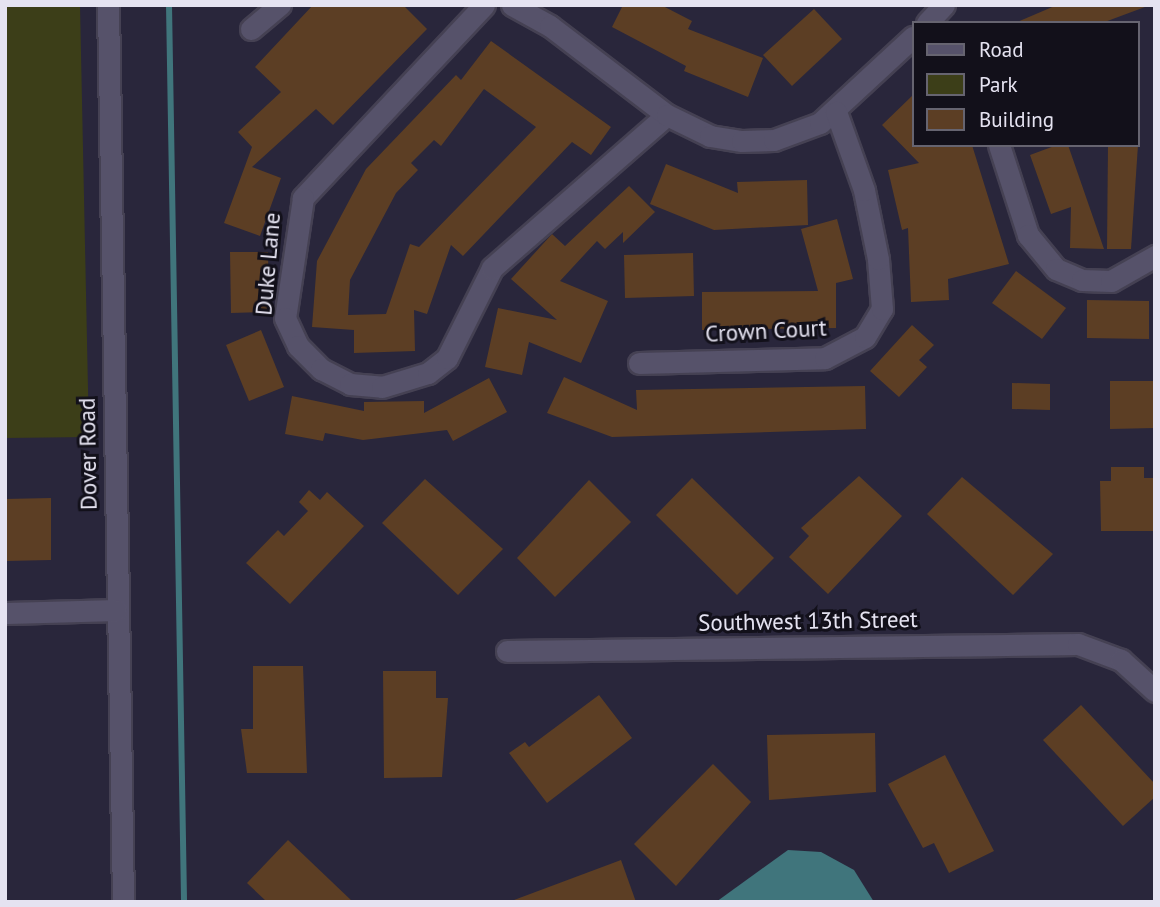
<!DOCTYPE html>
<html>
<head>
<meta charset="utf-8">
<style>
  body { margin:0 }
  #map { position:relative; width:1160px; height:907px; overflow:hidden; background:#29263b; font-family:"PT Sans",sans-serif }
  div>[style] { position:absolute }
  .green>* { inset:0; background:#3c3e18 }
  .water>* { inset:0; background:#40757c }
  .stream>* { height:6px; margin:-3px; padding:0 3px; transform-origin:3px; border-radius:3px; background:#40757c }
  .building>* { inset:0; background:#5c3e24 }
  .roads { filter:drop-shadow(2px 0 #454153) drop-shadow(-2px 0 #454153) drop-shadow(0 2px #454153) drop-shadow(0 -2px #454153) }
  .street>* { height:21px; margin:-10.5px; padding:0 10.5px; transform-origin:10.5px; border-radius:10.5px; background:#56526a }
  span { translate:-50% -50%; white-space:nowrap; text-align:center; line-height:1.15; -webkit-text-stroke:6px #12101a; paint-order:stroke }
  .street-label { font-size:23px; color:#e5e3f1 }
  .frame { position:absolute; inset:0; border:7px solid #e5e3f1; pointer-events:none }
  .legend { position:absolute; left:912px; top:21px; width:228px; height:126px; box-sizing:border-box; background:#12101a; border:2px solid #666470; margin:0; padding:9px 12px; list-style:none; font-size:21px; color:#e5e3f1 }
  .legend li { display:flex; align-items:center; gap:14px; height:35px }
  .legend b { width:35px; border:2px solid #666470 }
</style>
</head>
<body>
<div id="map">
  <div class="green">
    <i style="clip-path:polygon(5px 5px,80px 5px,89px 437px,5px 438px)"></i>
  </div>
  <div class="water">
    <i style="clip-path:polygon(788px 850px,821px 852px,854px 870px,874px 902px,716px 902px)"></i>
  </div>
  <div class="stream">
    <i style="left:169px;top:5px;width:897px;rotate:89.04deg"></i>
  </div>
  <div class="building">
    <i style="clip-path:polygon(313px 5px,403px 5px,427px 29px,333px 125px,316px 109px,252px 167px,281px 178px,260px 236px,224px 223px,252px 147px,238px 132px,281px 92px,255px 67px)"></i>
    <i style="clip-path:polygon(623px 5px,661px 5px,692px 21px,688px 29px,763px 58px,748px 97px,684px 71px,686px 66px,612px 27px)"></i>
    <i style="clip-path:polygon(1057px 5px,1144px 5px,1145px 7px,1102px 23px,1015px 23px)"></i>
    <i style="clip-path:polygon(814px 9px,842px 39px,792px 86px,763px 55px)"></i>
    <i style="clip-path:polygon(evenodd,491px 41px,611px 127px,591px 155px,572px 142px,463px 256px,451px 245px,427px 314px,414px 310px,415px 351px,354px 353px,354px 330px,312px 327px,317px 261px,366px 169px,456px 75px,461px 80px,491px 41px,484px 89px,536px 127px,419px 247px,410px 244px,386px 314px,348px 315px,350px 280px,396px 193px,418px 170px,411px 163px,434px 140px,441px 146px,484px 89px)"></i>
    <i style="clip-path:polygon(913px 95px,913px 145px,972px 145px,1009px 264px,948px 279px,949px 300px,911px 302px,908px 228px,902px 230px,888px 170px,919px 163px,882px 125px)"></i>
    <i style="clip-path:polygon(1057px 145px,1068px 145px,1104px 249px,1070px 248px,1071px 207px,1051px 214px,1030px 155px)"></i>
    <i style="clip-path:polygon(1108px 145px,1138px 145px,1131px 249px,1107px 249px)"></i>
    <i style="clip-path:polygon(666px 164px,738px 193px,737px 182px,807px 180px,808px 225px,714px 230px,650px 204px)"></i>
    <i style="clip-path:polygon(629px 186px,655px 212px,623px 243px,623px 232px,605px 249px,597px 241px,560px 281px,608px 301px,581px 363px,529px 342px,522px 375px,485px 367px,498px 308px,557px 320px,511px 279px,552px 234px,565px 246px)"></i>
    <i style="clip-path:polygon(837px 219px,853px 279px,836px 283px,836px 328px,702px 330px,702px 292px,818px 291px,801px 229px)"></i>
    <i style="clip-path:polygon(230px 252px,268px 252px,269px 312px,231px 313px)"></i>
    <i style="clip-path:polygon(693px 253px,694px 296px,625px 298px,624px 255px)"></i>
    <i style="clip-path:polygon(1016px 271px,1066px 308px,1042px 339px,992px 303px)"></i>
    <i style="clip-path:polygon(1087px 300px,1149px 301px,1149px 339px,1087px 338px)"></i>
    <i style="clip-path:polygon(912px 325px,934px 345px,919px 360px,927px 367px,899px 397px,870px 371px)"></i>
    <i style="clip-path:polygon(261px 330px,284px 387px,249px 401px,226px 345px)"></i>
    <i style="clip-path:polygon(564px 377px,637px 410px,636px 390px,865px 386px,866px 429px,612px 437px,547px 413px)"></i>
    <i style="clip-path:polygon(489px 378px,507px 412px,453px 441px,447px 430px,363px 440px,325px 433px,323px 441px,285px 434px,292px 396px,364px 411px,364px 402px,424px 401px,424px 413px)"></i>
    <i style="clip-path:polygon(1110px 381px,1155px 381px,1155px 428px,1110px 429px)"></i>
    <i style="clip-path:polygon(1012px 383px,1050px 384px,1050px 410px,1012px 409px)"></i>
    <i style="clip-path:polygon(1111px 467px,1144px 467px,1144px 478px,1155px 478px,1155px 531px,1101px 531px,1100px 481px,1111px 481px)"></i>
    <i style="clip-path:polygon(859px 476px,902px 516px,828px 594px,789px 557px,809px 536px,801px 528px)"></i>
    <i style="clip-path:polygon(962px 477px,1053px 554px,1013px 595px,927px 514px)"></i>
    <i style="clip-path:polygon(692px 478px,774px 558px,737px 595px,656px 515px)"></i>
    <i style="clip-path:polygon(425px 479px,503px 549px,458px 595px,382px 523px)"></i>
    <i style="clip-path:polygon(589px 480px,631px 522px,555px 597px,517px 558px)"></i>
    <i style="clip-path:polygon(309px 490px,320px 500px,327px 492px,364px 526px,290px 604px,246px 563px,278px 530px,284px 536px,308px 511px,299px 502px)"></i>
    <i style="clip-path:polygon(51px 498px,51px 560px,5px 561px,5px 499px)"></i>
    <i style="clip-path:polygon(253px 666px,303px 666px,307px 773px,247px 773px,241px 729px,253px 729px)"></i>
    <i style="clip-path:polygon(383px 671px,436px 671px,436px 698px,448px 698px,442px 777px,384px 778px)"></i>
    <i style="clip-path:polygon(599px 695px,632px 738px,547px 803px,509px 753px,525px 742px,529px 747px)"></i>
    <i style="clip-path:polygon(1081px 705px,1155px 784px,1155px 797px,1123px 826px,1043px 740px)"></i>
    <i style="clip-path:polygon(875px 733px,876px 792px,769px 800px,767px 735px)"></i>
    <i style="clip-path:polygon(945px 755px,994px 851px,949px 873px,934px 843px,923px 848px,888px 784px)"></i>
    <i style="clip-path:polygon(713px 764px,751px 802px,676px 886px,634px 844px)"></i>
    <i style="clip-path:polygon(288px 840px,353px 902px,267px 902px,247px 883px)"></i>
    <i style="clip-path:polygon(621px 860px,636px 902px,514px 902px,514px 900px)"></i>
  </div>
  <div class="roads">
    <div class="street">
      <i style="left:108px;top:5px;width:897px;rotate:89.04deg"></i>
      <i style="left:484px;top:5px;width:265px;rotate:133.2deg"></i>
      <i style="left:303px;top:198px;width:121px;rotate:98.5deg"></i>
      <i style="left:285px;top:318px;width:31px;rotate:65deg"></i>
      <i style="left:298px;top:346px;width:33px;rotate:45deg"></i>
      <i style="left:321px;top:369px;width:33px;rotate:27deg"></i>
      <i style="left:350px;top:384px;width:32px;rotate:5deg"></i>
      <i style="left:382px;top:387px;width:48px;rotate:-16.9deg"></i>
      <i style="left:428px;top:373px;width:24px;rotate:-38deg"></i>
      <i style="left:447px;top:358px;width:101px;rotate:-63.4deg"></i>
      <i style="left:492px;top:268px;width:232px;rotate:-41.2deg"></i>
      <i style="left:512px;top:5px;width:43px;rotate:28.9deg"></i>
      <i style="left:550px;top:26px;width:147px;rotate:37.3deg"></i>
      <i style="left:667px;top:115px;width:48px;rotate:26deg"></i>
      <i style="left:710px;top:136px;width:32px;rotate:9deg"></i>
      <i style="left:742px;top:141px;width:32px;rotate:-2deg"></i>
      <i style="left:774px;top:140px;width:49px;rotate:-20.3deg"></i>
      <i style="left:820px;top:123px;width:127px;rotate:-42.8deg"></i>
      <i style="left:927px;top:23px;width:25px;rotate:-47deg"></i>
      <i style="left:251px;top:29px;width:38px;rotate:-40deg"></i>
      <i style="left:999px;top:145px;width:95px;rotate:72.1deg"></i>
      <i style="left:1028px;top:235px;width:44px;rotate:50.5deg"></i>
      <i style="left:1056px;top:269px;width:28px;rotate:23deg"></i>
      <i style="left:1082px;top:280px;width:29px;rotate:2deg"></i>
      <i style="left:1111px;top:281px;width:51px;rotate:-29.6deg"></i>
      <i style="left:639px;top:363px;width:186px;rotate:-1.5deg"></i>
      <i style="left:825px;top:358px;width:45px;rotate:-27.7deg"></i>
      <i style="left:865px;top:337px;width:33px;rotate:-59deg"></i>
      <i style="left:882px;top:309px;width:50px;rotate:-94.6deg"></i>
      <i style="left:878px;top:259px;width:70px;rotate:-101.5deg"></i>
      <i style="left:864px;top:190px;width:83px;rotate:-109.7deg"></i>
      <i style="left:5px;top:613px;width:111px;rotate:-1.5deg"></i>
      <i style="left:507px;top:651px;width:571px;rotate:-0.7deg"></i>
      <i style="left:1078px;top:644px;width:46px;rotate:20.4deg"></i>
      <i style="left:1121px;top:660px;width:46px;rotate:42.4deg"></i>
    </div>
  </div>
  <div class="street-label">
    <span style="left:268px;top:264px;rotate:-85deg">Duke Lane</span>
    <span style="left:766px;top:331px;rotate:-3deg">Crown Court</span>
    <span style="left:88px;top:454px;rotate:-91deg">Dover Road</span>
    <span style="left:808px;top:621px;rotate:-1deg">Southwest 13th Street</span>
  </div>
  <div class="frame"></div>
  <ul class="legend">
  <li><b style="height:9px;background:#56526a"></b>Road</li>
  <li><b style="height:19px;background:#3c3e18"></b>Park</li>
  <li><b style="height:19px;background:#5c3e24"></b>Building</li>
  </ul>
</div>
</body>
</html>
